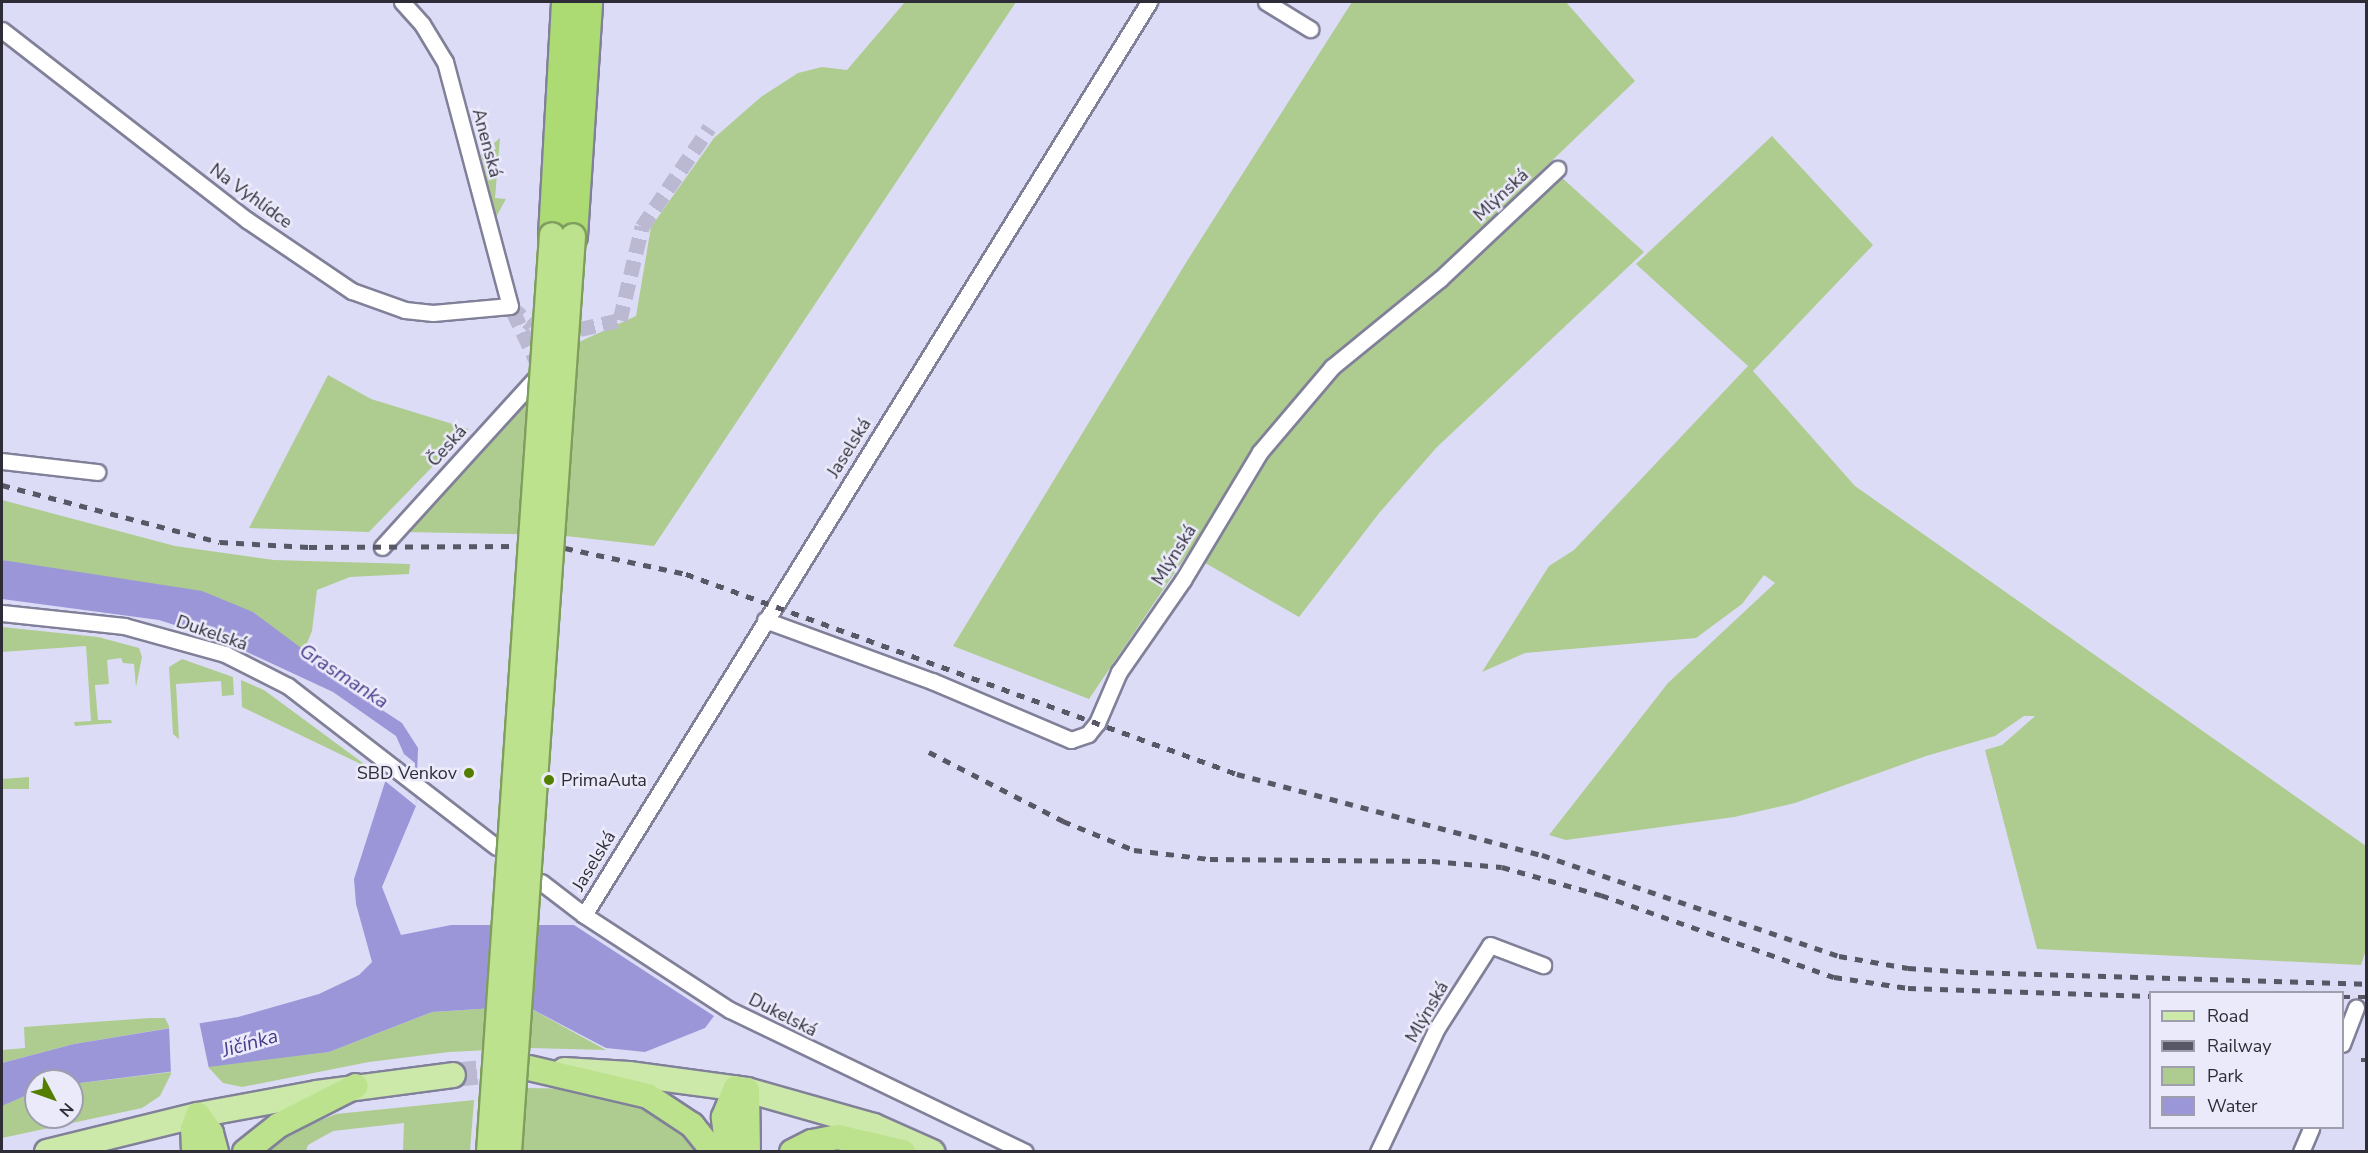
<!DOCTYPE html>
<html>
<head>
<meta charset="utf-8">
<style>
  body { margin:0 }
  #map { position:relative; width:2368px; height:1153px; overflow:hidden; background:#dddcf7; font-family:"Nunito Sans",sans-serif }
  div>[style] { position:absolute }
  .green>* { inset:0; background:#aecc8f }
  .water>* { inset:0; background:#9b96d8 }
  .pier>* { inset:0; background:#dddcf7 }
  .minor-tunnel>* { height:15px; margin-top:-7.5px; transform-origin:0; background:repeating-linear-gradient(90deg,#bab9d1 0 15px,transparent 0 23px) }
  .primary-tunnel>* { height:24px; margin-top:-12px; transform-origin:0; background:repeating-linear-gradient(90deg,#bab9d1 0 24px,transparent 0 36px) }
  .roads { filter:drop-shadow(2px 0 #818099) drop-shadow(-2px 0 #818099) drop-shadow(0 2px #818099) drop-shadow(0 -2px #818099) }
  .minor>* { height:15px; margin:-7.5px; padding:0 7.5px; transform-origin:7.5px; border-radius:7.5px; background:#fff }
  .primary>* { height:24px; margin:-12px; padding:0 12px; transform-origin:12px; border-radius:12px; background:#cde9aa }
  .trunk>* { height:24px; margin:-12px; padding:0 12px; transform-origin:12px; border-radius:12px; background:#bce28e }
  .motorway>* { height:27px; margin:-13.5px; padding:0 13.5px; transform-origin:13.5px; border-radius:13.5px; background:#abdb72 }
  .rail>* { height:4.5px; margin-top:-2.25px; transform-origin:0; background:repeating-linear-gradient(90deg,#585765 0 8px,transparent 0 16px) }
  .bridges { filter:drop-shadow(2px 0 #7f9e5d) drop-shadow(-2px 0 #7f9e5d) drop-shadow(0 2px #7f9e5d) drop-shadow(0 -2px #7f9e5d) }
  .trunk-bridge>* { height:24px; margin:-12px; padding:0 12px; transform-origin:12px; border-radius:12px; background:#bce28e }
  .dots>* { width:16px; height:16px; translate:-50% -50%; box-sizing:border-box; border:3px solid #ebeafb; border-radius:50% }
  span { translate:-50% -50%; white-space:nowrap; text-align:center; line-height:1.15; -webkit-text-stroke:5px #ebeafb; paint-order:stroke }
  .street-label { font-size:18px; color:#2e2d37 }
  .poi-label { font-size:18px; color:#2e2d37 }
  .right { translate:-100% -50%; text-align:right }
  .left { translate:0 -50%; text-align:left }
  .water-label { font-size:20px; color:#493c8a; font-style:italic }
  .frame { position:absolute; inset:0; border:3px solid #2e2d37; pointer-events:none }
  .legend { position:absolute; left:2149px; top:991px; width:195px; height:138px; box-sizing:border-box; background:#ebeafb; border:2px solid #9f9ead; margin:0; padding:8px 10px; list-style:none; font-size:18px; color:#2e2d37 }
  .legend li { display:flex; align-items:center; gap:12px; height:30px }
  .legend b { width:30px; border:2px solid #9f9ead }
  .north { position:absolute; left:24px; top:1069px; width:60px; height:60px; box-sizing:border-box; background:#ebeafb; border:2px solid #9f9ead; border-radius:50%; rotate:131deg; font-size:16px; font-weight:700; line-height:24px; text-align:center; color:#2e2d37 }
  .north::after { content:''; display:block; margin:auto; width:21px; height:27px; background:#537e00; clip-path:polygon(50% 0,100% 100%,50% 72%,0 100%) }
</style>
</head>
<body>
<div id="map">
  <div class="green">
    <i style="clip-path:polygon(905px 2px,1016px 2px,654px 546px,557px 535px,403px 532px,579px 342px,636px 316px,651px 227px,714px 138px,761px 97px,798px 73px,822px 67px,847px 70px)"></i>
    <i style="clip-path:polygon(1352px 2px,1566px 2px,1635px 81px,1538px 174px,1551px 185px,1560px 176px,1644px 252px,1437px 447px,1380px 512px,1299px 617px,1188px 553px,1089px 699px,953px 646px,1187px 261px)"></i>
    <i style="clip-path:polygon(1772px 136px,1873px 245px,1753px 371px,1855px 486px,2366px 846px,2366px 950px,2361px 965px,2037px 949px,1985px 750px,2002px 745px,2035px 716px,2024px 716px,1995px 736px,1926px 756px,1795px 803px,1734px 817px,1566px 840px,1549px 835px,1668px 683px,1775px 583px,1764px 575px,1742px 604px,1696px 638px,1525px 653px,1482px 672px,1549px 566px,1574px 550px,1748px 366px,1636px 264px)"></i>
    <i style="clip-path:polygon(500px 138px,495px 198px,506px 199px,495px 219px,481px 154px,496px 149px,494px 143px)"></i>
    <i style="clip-path:polygon(328px 375px,371px 399px,469px 429px,369px 532px,249px 528px)"></i>
    <i style="clip-path:polygon(2px 500px,175px 546px,274px 560px,410px 564px,409px 574px,350px 577px,317px 590px,312px 631px,303px 653px,253px 612px,2px 560px)"></i>
    <i style="clip-path:polygon(2px 627px,98px 637px,139px 648px,142px 657px,136px 687px,134px 664px,123px 663px,121px 658px,107px 660px,109px 684px,95px 685px,98px 720px,111px 720px,112px 723px,75px 726px,74px 722px,91px 721px,86px 646px,2px 652px)"></i>
    <i style="clip-path:polygon(182px 659px,233px 677px,234px 695px,222px 696px,221px 681px,176px 684px,179px 739px,173px 734px,169px 667px)"></i>
    <i style="clip-path:polygon(241px 680px,264px 690px,371px 769px,242px 707px)"></i>
    <i style="clip-path:polygon(29px 777px,29px 789px,2px 789px,2px 779px)"></i>
    <i style="clip-path:polygon(526px 1006px,606px 1050px,530px 1048px,449px 1052px,369px 1062px,242px 1087px,223px 1083px,207px 1066px,329px 1052px,432px 1012px)"></i>
    <i style="clip-path:polygon(150px 1018px,165px 1018px,170px 1028px,74px 1044px,2px 1063px,2px 1050px,25px 1048px,24px 1027px)"></i>
    <i style="clip-path:polygon(172px 1072px,160px 1096px,142px 1108px,2px 1138px,2px 1106px,33px 1092px,36px 1091px,36px 1117px,72px 1117px,72px 1084px)"></i>
    <i style="clip-path:polygon(527px 1088px,587px 1089px,656px 1108px,707px 1152px,523px 1152px)"></i>
    <i style="clip-path:polygon(474px 1100px,470px 1151px,403px 1151px,404px 1123px,333px 1131px,308px 1145px,306px 1151px,262px 1152px,287px 1134px,336px 1114px)"></i>
  </div>
  <div class="water">
    <i style="clip-path:polygon(2px 560px,202px 591px,253px 612px,348px 683px,347px 687px,402px 723px,418px 748px,416px 806px,382px 887px,401px 935px,451px 925px,574px 925px,714px 1016px,705px 1028px,645px 1052px,606px 1048px,526px 1006px,432px 1012px,329px 1052px,72px 1084px,72px 1081px,36px 1081px,36px 1091px,2px 1106px,2px 1063px,74px 1044px,238px 1017px,319px 994px,359px 975px,372px 962px,356px 904px,354px 879px,386px 779px,404px 754px,396px 736px,333px 692px,221px 640px,159px 620px,2px 599px)"></i>
  </div>
  <div class="pier">
    <i style="clip-path:polygon(404px 754px,415px 763px,416px 806px,385px 781px)"></i>
    <i style="clip-path:polygon(199px 1021px,209px 1069px,171px 1075px,169px 1025px)"></i>
  </div>
  <div class="minor-tunnel">
    <i style="left:510px;top:306px;width:29px;rotate:41deg"></i>
    <i style="left:532px;top:325px;width:48px;rotate:4.8deg"></i>
    <i style="left:580px;top:329px;width:41px;rotate:-12.7deg"></i>
    <i style="left:620px;top:320px;width:96px;rotate:-76.7deg"></i>
    <i style="left:642px;top:227px;width:120px;rotate:-55.9deg"></i>
    <i style="left:513px;top:311px;width:66px;rotate:65deg"></i>
  </div>
  <div class="primary-tunnel">
    <i style="left:453px;top:1075px;width:61px;rotate:-5.6deg"></i>
  </div>
  <div class="roads">
    <div class="minor">
      <i style="left:1266px;top:2px;width:52px;rotate:31.5deg"></i>
      <i style="left:2px;top:30px;width:310px;rotate:37.8deg"></i>
      <i style="left:247px;top:220px;width:127px;rotate:34.1deg"></i>
      <i style="left:352px;top:291px;width:56px;rotate:19.7deg"></i>
      <i style="left:405px;top:310px;width:28px;rotate:6deg"></i>
      <i style="left:433px;top:313px;width:77px;rotate:-5.2deg"></i>
      <i style="left:510px;top:306px;width:253px;rotate:-104.9deg"></i>
      <i style="left:445px;top:62px;width:44px;rotate:-121.2deg"></i>
      <i style="left:422px;top:24px;width:30px;rotate:-132deg"></i>
      <i style="left:2px;top:461px;width:96px;rotate:6.6deg"></i>
      <i style="left:382px;top:547px;width:236px;rotate:-47.7deg"></i>
      <i style="left:2px;top:613px;width:123px;rotate:6.1deg"></i>
      <i style="left:124px;top:626px;width:105px;rotate:15.5deg"></i>
      <i style="left:225px;top:654px;width:71px;rotate:26.9deg"></i>
      <i style="left:288px;top:686px;width:263px;rotate:37.7deg"></i>
      <i style="left:765px;top:620px;width:178px;rotate:20.1deg"></i>
      <i style="left:932px;top:681px;width:151px;rotate:23deg"></i>
      <i style="left:1071px;top:740px;width:18px;rotate:-19deg"></i>
      <i style="left:1088px;top:734px;width:14px;rotate:-51deg"></i>
      <i style="left:1097px;top:723px;width:56px;rotate:-66.7deg"></i>
      <i style="left:1119px;top:672px;width:112px;rotate:-55.2deg"></i>
      <i style="left:1183px;top:580px;width:149px;rotate:-59deg"></i>
      <i style="left:1260px;top:452px;width:111px;rotate:-49.7deg"></i>
      <i style="left:1332px;top:367px;width:139px;rotate:-39.2deg"></i>
      <i style="left:1440px;top:279px;width:161px;rotate:-43.2deg"></i>
      <i style="left:541px;top:882px;width:54px;rotate:37.5deg"></i>
      <i style="left:584px;top:915px;width:174px;rotate:33.1deg"></i>
      <i style="left:730px;top:1010px;width:327px;rotate:25.7deg"></i>
      <i style="left:584px;top:915px;width:1074px;rotate:-58.25deg"></i>
      <i style="left:2342px;top:1044px;width:39px;rotate:-69deg"></i>
      <i style="left:1378px;top:1152px;width:137px;rotate:-64.6deg"></i>
      <i style="left:1437px;top:1028px;width:98px;rotate:-57.4deg"></i>
      <i style="left:1490px;top:945px;width:57px;rotate:20.7deg"></i>
      <i style="left:2301px;top:1152px;width:26px;rotate:-67deg"></i>
    </div>
    <div class="primary">
      <i style="left:564px;top:1070px;width:65px;rotate:3.5deg"></i>
      <i style="left:629px;top:1074px;width:119px;rotate:7.7deg"></i>
      <i style="left:747px;top:1090px;width:132px;rotate:15.8deg"></i>
      <i style="left:874px;top:1126px;width:64px;rotate:24.1deg"></i>
      <i style="left:47px;top:1152px;width:155px;rotate:-13.8deg"></i>
      <i style="left:198px;top:1115px;width:121px;rotate:-10.5deg"></i>
      <i style="left:317px;top:1093px;width:137px;rotate:-7.5deg"></i>
    </div>
    <div class="trunk">
      <i style="left:529px;top:1068px;width:122px;rotate:13.2deg"></i>
      <i style="left:648px;top:1096px;width:53px;rotate:33.4deg"></i>
      <i style="left:692px;top:1125px;width:35px;rotate:51deg"></i>
      <i style="left:747px;top:1090px;width:62px;rotate:89.1deg"></i>
      <i style="left:194px;top:1152px;width:23px;rotate:-92deg"></i>
      <i style="left:193px;top:1129px;width:15px;rotate:-70deg"></i>
      <i style="left:198px;top:1115px;width:22px;rotate:54deg"></i>
      <i style="left:211px;top:1133px;width:20px;rotate:75deg"></i>
      <i style="left:245px;top:1152px;width:43px;rotate:-38.5deg"></i>
      <i style="left:279px;top:1125px;width:86px;rotate:-26.9deg"></i>
      <i style="left:728px;top:1152px;width:35px;rotate:-97deg"></i>
      <i style="left:724px;top:1117px;width:31px;rotate:-68deg"></i>
      <i style="left:792px;top:1152px;width:22px;rotate:-27deg"></i>
      <i style="left:812px;top:1142px;width:26px;rotate:-11deg"></i>
      <i style="left:838px;top:1137px;width:67px;rotate:13deg"></i>
    </div>
    <div class="motorway">
      <i style="left:552px;top:235px;width:233px;rotate:-86.8deg"></i>
      <i style="left:573px;top:236px;width:234px;rotate:-86.3deg"></i>
    </div>
  </div>
  <div class="rail">
    <i style="left:2px;top:485px;width:225px;rotate:14.7deg"></i>
    <i style="left:220px;top:542px;width:89px;rotate:3.2deg"></i>
    <i style="left:309px;top:547px;width:208px;rotate:-0.3deg"></i>
    <i style="left:565px;top:548px;width:124px;rotate:12.1deg"></i>
    <i style="left:686px;top:574px;width:586px;rotate:19.95deg"></i>
    <i style="left:1237px;top:774px;width:316px;rotate:14.9deg"></i>
    <i style="left:1542px;top:855px;width:314px;rotate:18.8deg"></i>
    <i style="left:1839px;top:956px;width:70px;rotate:9.9deg"></i>
    <i style="left:1908px;top:968px;width:62px;rotate:3.7deg"></i>
    <i style="left:1970px;top:972px;width:396px;rotate:1.7deg"></i>
    <i style="left:929px;top:752px;width:151px;rotate:27.2deg"></i>
    <i style="left:1063px;top:821px;width:77px;rotate:22.2deg"></i>
    <i style="left:1134px;top:850px;width:77px;rotate:6.8deg"></i>
    <i style="left:1210px;top:859px;width:222px;rotate:0.5deg"></i>
    <i style="left:1432px;top:861px;width:70px;rotate:4.9deg"></i>
    <i style="left:1502px;top:867px;width:103px;rotate:15.8deg"></i>
    <i style="left:1601px;top:895px;width:247px;rotate:19.4deg"></i>
    <i style="left:1834px;top:977px;width:75px;rotate:8.5deg"></i>
    <i style="left:1908px;top:988px;width:242px;rotate:1.9deg"></i>
    <i style="left:2342px;top:997px;width:24px"></i>
    <i style="left:2361px;top:1060px;width:5px"></i>
  </div>
  <div class="bridges">
    <div class="trunk-bridge">
      <i style="left:489px;top:1152px;width:919px;rotate:-86.07deg"></i>
      <i style="left:509px;top:1152px;width:918px;rotate:-86deg"></i>
    </div>
  </div>
  <div class="dots">
    <i style="left:469px;top:773px;background:#537e00"></i>
    <i style="left:549px;top:780px;background:#537e00"></i>
  </div>
  <div class="street-label">
    <span style="left:487px;top:143px;rotate:75deg">Anenská</span>
    <span style="left:1501px;top:195px;rotate:-43deg">Mlýnská</span>
    <span style="left:251px;top:196px;rotate:36deg">Na Vyhlídce</span>
    <span style="left:447px;top:446px;rotate:-48deg">Česká</span>
    <span style="left:849px;top:448px;rotate:-58deg">Jaselská</span>
    <span style="left:1174px;top:555px;rotate:-58deg">Mlýnská</span>
    <span style="left:212px;top:633px;rotate:19deg">Dukelská</span>
    <span style="left:594px;top:861px;rotate:-59deg">Jaselská</span>
    <span style="left:1427px;top:1012px;rotate:-60deg">Mlýnská</span>
    <span style="left:783px;top:1015px;rotate:27deg">Dukelská</span>
  </div>
  <div class="poi-label">
    <span class="right" style="left:457px;top:773px">SBD Venkov</span>
    <span class="left" style="left:561px;top:780px">PrimaAuta</span>
  </div>
  <div class="water-label">
    <span style="left:344px;top:676px;rotate:33deg">Grasmanka</span>
    <span style="left:250px;top:1043px;rotate:-16deg">Jičínka</span>
  </div>
  <div class="frame"></div>
  <ul class="legend">
  <li><b style="height:8px;background:#cde9aa"></b>Road</li>
  <li><b style="height:8px;background:#585765"></b>Railway</li>
  <li><b style="height:16px;background:#aecc8f"></b>Park</li>
  <li><b style="height:16px;background:#9b96d8"></b>Water</li>
  </ul>
  <div class="north">N</div>
</div>
</body>
</html>
